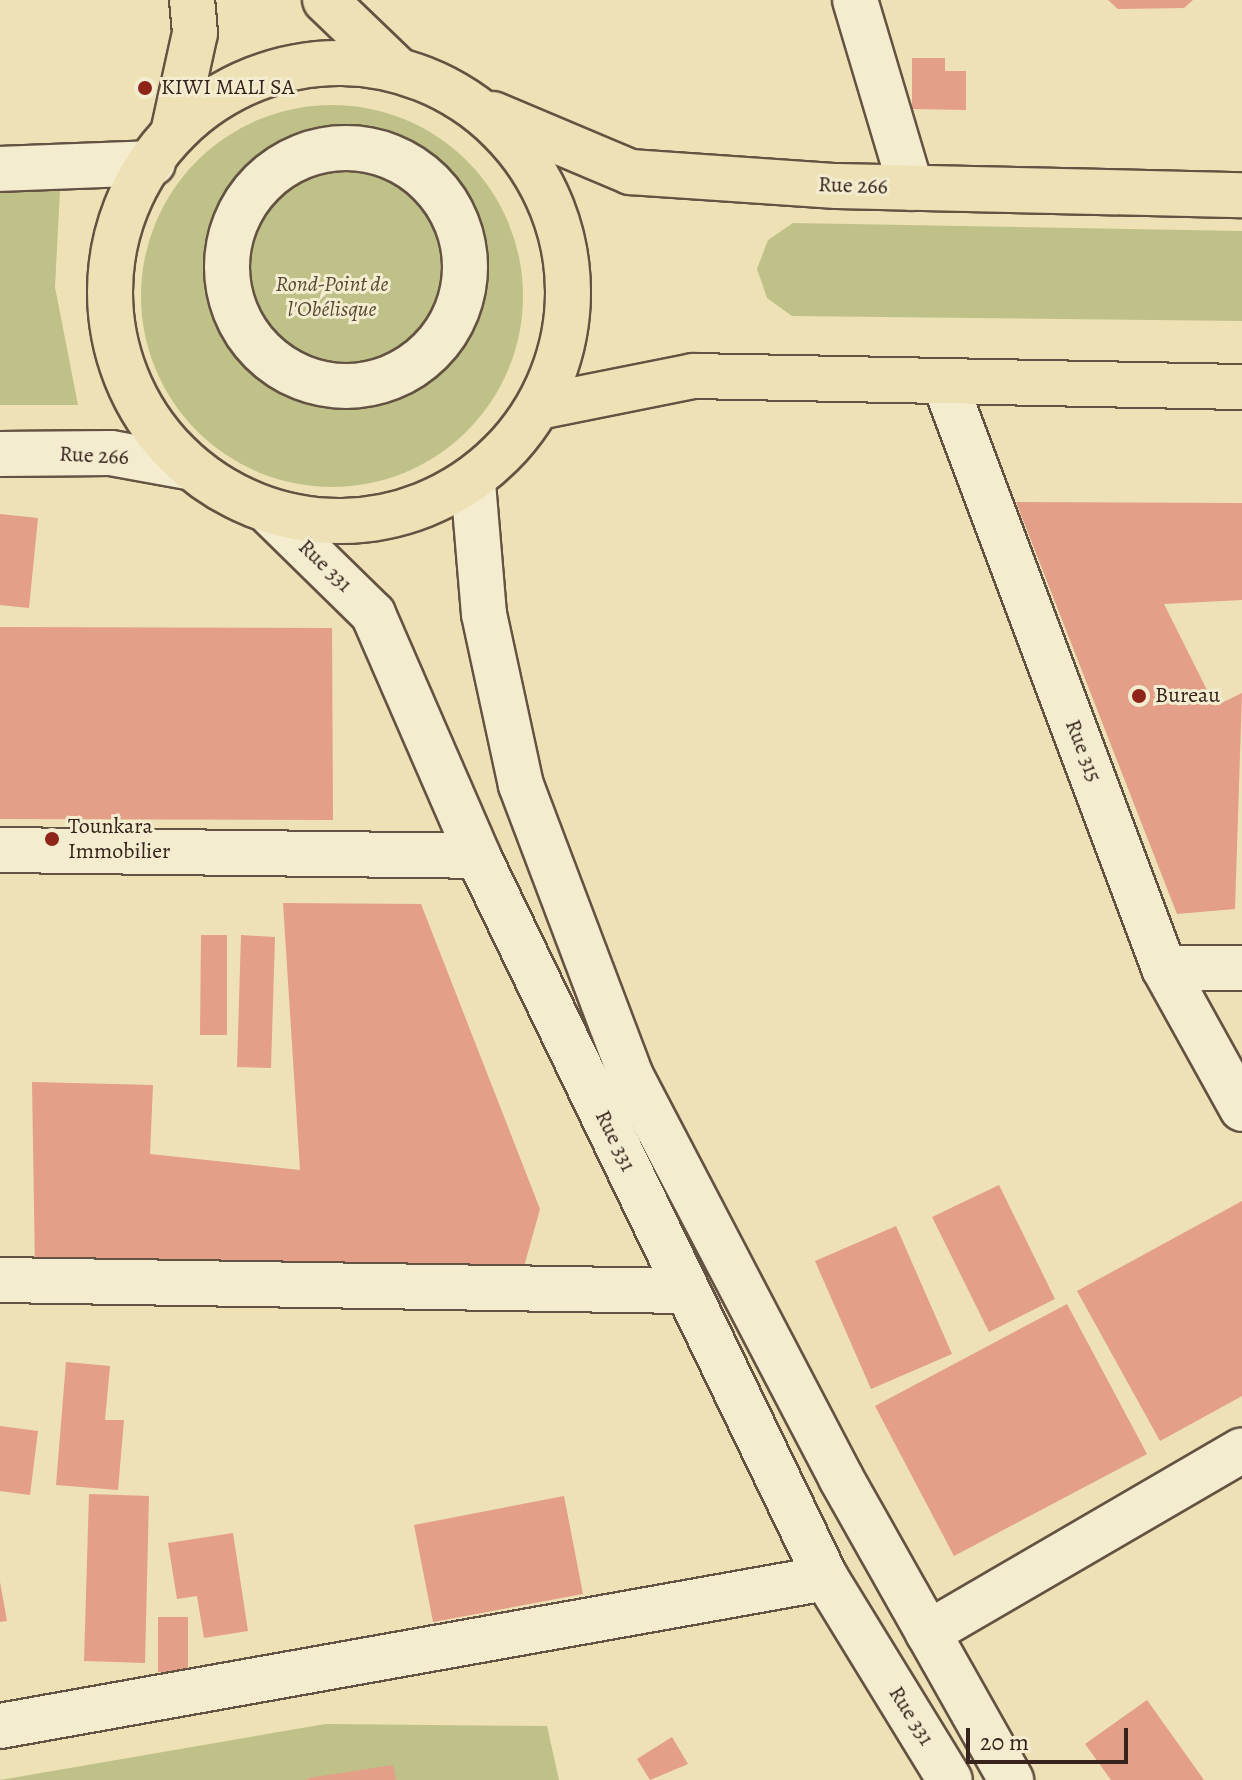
<!DOCTYPE html>
<html>
<head>
<meta charset="utf-8">
<style>
  body { margin:0 }
  #map { position:relative; width:1242px; height:1780px; overflow:hidden; background:#ede1b5; font-family:Alegreya,serif }
  div>[style] { position:absolute }
  .green>* { inset:0; background:#c0c188 }
  .round { border-radius:50% }
  .building>* { inset:0; background:#e39f88 }
  .roads { filter:drop-shadow(2px 0 #645242) drop-shadow(-2px 0 #645242) drop-shadow(0 2px #645242) drop-shadow(0 -2px #645242) }
  .minor>* { height:44px; margin:-22px; padding:0 22px; transform-origin:22px; border-radius:22px; background:#f3eccf }
  .minor>.ring { margin:-22px; padding:0; box-sizing:content-box; background:none; border:44px solid #f3eccf; border-radius:50% }
  .major>* { height:44px; margin:-22px; padding:0 22px; transform-origin:22px; border-radius:22px; background:#ede1b5 }
  .major>.ring { margin:-22px; padding:0; box-sizing:content-box; background:none; border:44px solid #ede1b5; border-radius:50% }
  .dots>* { width:22px; height:22px; translate:-50% -50%; box-sizing:border-box; border:4px solid #f3eccf; border-radius:50% }
  span { translate:-50% -50%; white-space:nowrap; text-align:center; line-height:1.15; -webkit-text-stroke:6px #f3eccf; paint-order:stroke }
  .poi-label { font-size:22px; color:#37231c }
  .left { translate:0 -50%; text-align:left }
  .street-label { font-size:22px; color:#37231c }
  .park-label { font-size:22px; color:#594a37; font-style:italic }
  .scale { position:absolute; left:966px; top:1728px; width:162px; height:36px; box-sizing:border-box; border:4px solid #37231c; border-top:0; padding-left:10px; font-size:24px; line-height:28px; white-space:nowrap; color:#37231c; -webkit-text-stroke:6px #f3eccf; paint-order:stroke }
</style>
</head>
<body>
<div id="map">
  <div class="green">
    <i class="round" style="left:141px;top:105px;width:382px;height:382px"></i>
    <i style="clip-path:polygon(0 191px,60px 191px,55px 287px,78px 405px,0 405px)"></i>
    <i style="clip-path:polygon(793px 223px,1242px 231px,1242px 321px,792px 316px,767px 298px,757px 269px,768px 240px)"></i>
    <i style="clip-path:polygon(325px 1724px,547px 1726px,559px 1780px,0 1780px)"></i>
  </div>
  <div class="building">
    <i style="clip-path:polygon(1108px 0,1193px 0,1184px 8px,1118px 9px)"></i>
    <i style="clip-path:polygon(912px 58px,945px 58px,945px 71px,966px 71px,966px 110px,912px 109px)"></i>
    <i style="clip-path:polygon(1016px 502px,1242px 503px,1242px 600px,1164px 604px,1215px 706px,1242px 693px,1235px 909px,1177px 914px)"></i>
    <i style="clip-path:polygon(0 514px,38px 518px,29px 608px,0 605px)"></i>
    <i style="clip-path:polygon(0 627px,332px 628px,333px 820px,0 819px)"></i>
    <i style="clip-path:polygon(283px 903px,421px 904px,540px 1209px,520px 1281px,35px 1270px,32px 1082px,153px 1085px,150px 1154px,300px 1170px)"></i>
    <i style="clip-path:polygon(201px 935px,227px 935px,227px 1035px,200px 1035px)"></i>
    <i style="clip-path:polygon(241px 935px,275px 937px,271px 1068px,237px 1067px)"></i>
    <i style="clip-path:polygon(999px 1185px,1055px 1299px,989px 1332px,932px 1217px)"></i>
    <i style="clip-path:polygon(1242px 1201px,1242px 1396px,1160px 1441px,1077px 1291px)"></i>
    <i style="clip-path:polygon(896px 1226px,952px 1354px,871px 1389px,815px 1261px)"></i>
    <i style="clip-path:polygon(1067px 1304px,1147px 1454px,954px 1556px,875px 1406px)"></i>
    <i style="clip-path:polygon(66px 1362px,110px 1366px,105px 1420px,124px 1420px,118px 1490px,56px 1485px)"></i>
    <i style="clip-path:polygon(0 1426px,38px 1431px,30px 1495px,0 1491px)"></i>
    <i style="clip-path:polygon(89px 1494px,149px 1496px,145px 1663px,84px 1661px)"></i>
    <i style="clip-path:polygon(564px 1496px,583px 1594px,433px 1622px,414px 1525px)"></i>
    <i style="clip-path:polygon(233px 1533px,248px 1631px,204px 1638px,197px 1596px,177px 1599px,168px 1543px)"></i>
    <i style="clip-path:polygon(0 1582px,7px 1621px,0 1622px)"></i>
    <i style="clip-path:polygon(158px 1617px,188px 1617px,188px 1672px,158px 1672px)"></i>
    <i style="clip-path:polygon(1147px 1700px,1204px 1780px,1111px 1780px,1085px 1744px)"></i>
    <i style="clip-path:polygon(672px 1737px,688px 1764px,650px 1780px,637px 1759px)"></i>
    <i style="clip-path:polygon(393px 1765px,396px 1780px,309px 1780px,308px 1778px)"></i>
  </div>
  <div class="roads">
    <div class="minor">
      <i style="left:855px;top:0;width:196px;rotate:73.4deg"></i>
      <i class="ring" style="left:227px;top:148px;width:194px;height:194px"></i>
      <i style="left:0;top:169px;width:153px;rotate:-2.2deg"></i>
      <i style="left:945px;top:384px;width:624px;rotate:69.44deg"></i>
      <i style="left:1164px;top:968px;width:161px;rotate:61deg"></i>
      <i style="left:0;top:454px;width:111px;rotate:-0.5deg"></i>
      <i style="left:111px;top:453px;width:77px;rotate:10.4deg"></i>
      <i style="left:473px;top:483px;width:131px;rotate:85.2deg"></i>
      <i style="left:484px;top:614px;width:175px;rotate:77.8deg"></i>
      <i style="left:521px;top:785px;width:313px;rotate:69.3deg"></i>
      <i style="left:632px;top:1078px;width:451px;rotate:62.4deg"></i>
      <i style="left:841px;top:1478px;width:347px;rotate:60.6deg"></i>
      <i style="left:271px;top:514px;width:143px;rotate:44.4deg"></i>
      <i style="left:373px;top:614px;width:264px;rotate:66.5deg"></i>
      <i style="left:478px;top:856px;width:801px;rotate:64.27deg"></i>
      <i style="left:826px;top:1578px;width:237px;rotate:58.5deg"></i>
      <i style="left:0;top:850px;width:478px;rotate:0.7deg"></i>
      <i style="left:1164px;top:968px;width:78px"></i>
      <i style="left:0;top:1280px;width:687px;rotate:0.92deg"></i>
      <i style="left:928px;top:1633px;width:363px;rotate:-30.2deg"></i>
      <i style="left:0;top:1726px;width:839px;rotate:-10.16deg"></i>
    </div>
    <div class="major">
      <i style="left:325px;top:0;width:98px;rotate:43.8deg"></i>
      <i class="ring" style="left:110px;top:63px;width:414px;height:414px"></i>
      <i style="left:493px;top:114px;width:149px;rotate:22.9deg"></i>
      <i style="left:630px;top:172px;width:207px;rotate:3.9deg"></i>
      <i style="left:837px;top:186px;width:405px;rotate:1.3deg"></i>
      <i style="left:173px;top:133px;width:102px;rotate:-77.6deg"></i>
      <i style="left:195px;top:33px;width:33px;rotate:-95deg"></i>
      <i style="left:543px;top:406px;width:153px;rotate:-11.3deg"></i>
      <i style="left:693px;top:376px;width:549px;rotate:1.15deg"></i>
    </div>
  </div>
  <div class="dots">
    <i style="left:145px;top:88px;background:#8f2418"></i>
    <i style="left:1139px;top:696px;background:#8f2418"></i>
    <i style="left:52px;top:839px;background:#8f2418"></i>
  </div>
  <div class="poi-label">
    <span class="left" style="left:161px;top:88px">KIWI MALI SA</span>
    <span class="left" style="left:1155px;top:696px">Bureau</span>
    <span class="left" style="left:68px;top:839px">Tounkara<br>Immobilier</span>
  </div>
  <div class="street-label">
    <span style="left:853px;top:186px;rotate:2deg">Rue 266</span>
    <span style="left:94px;top:456px;rotate:3deg">Rue 266</span>
    <span style="left:325px;top:566px;rotate:44deg">Rue 331</span>
    <span style="left:1083px;top:751px;rotate:69deg">Rue 315</span>
    <span style="left:615px;top:1141px;rotate:64deg">Rue 331</span>
    <span style="left:911px;top:1716px;rotate:58deg">Rue 331</span>
  </div>
  <div class="park-label">
    <span style="left:332px;top:297px">Rond-Point de<br>l'Obélisque</span>
  </div>
  <div class="scale">20 m</div>
</div>
</body>
</html>
